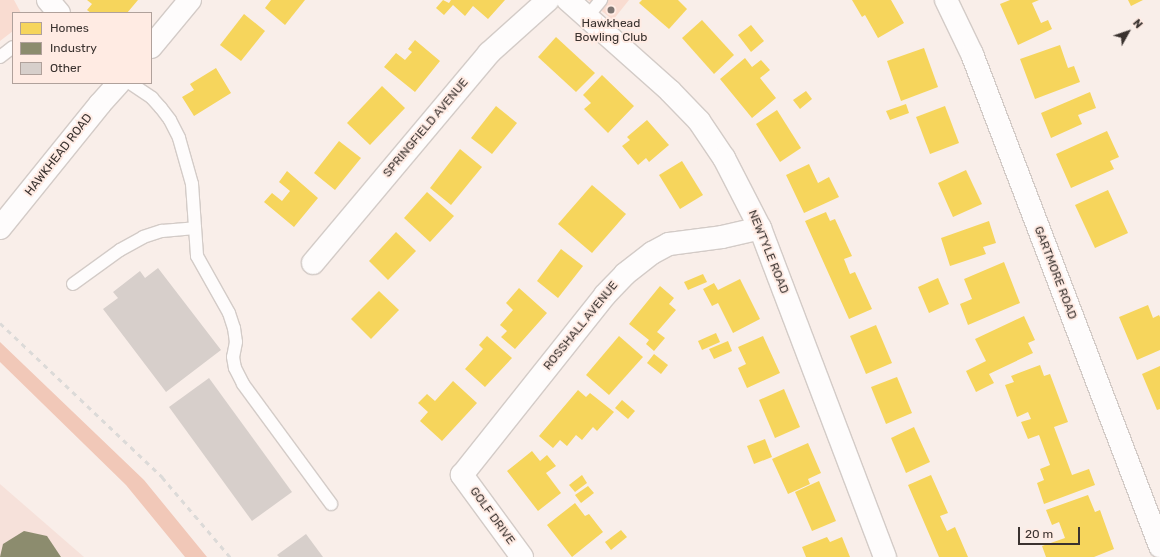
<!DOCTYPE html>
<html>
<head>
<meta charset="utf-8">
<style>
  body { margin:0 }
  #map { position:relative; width:1160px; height:557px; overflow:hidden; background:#f9eee9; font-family:Rubik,sans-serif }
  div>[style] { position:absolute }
  .built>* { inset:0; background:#f6e1da }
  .green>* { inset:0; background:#f9dcd1 }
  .forest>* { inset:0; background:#f1c8b8 }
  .homes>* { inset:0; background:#f6d55c }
  .industry>* { inset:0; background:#8c8c6e }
  .building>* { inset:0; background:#d7cfcb }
  .roads { filter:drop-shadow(1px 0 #d3cbc7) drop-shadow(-1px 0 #d3cbc7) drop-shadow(0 1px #d3cbc7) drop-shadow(0 -1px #d3cbc7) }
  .lane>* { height:12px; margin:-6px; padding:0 6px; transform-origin:6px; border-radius:6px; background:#fefcfc }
  .street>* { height:22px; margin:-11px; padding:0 11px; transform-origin:11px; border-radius:11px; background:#fefcfc }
  .secondary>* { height:22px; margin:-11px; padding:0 11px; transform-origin:11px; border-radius:11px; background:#fefcfc }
  .rail>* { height:3px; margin-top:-1.5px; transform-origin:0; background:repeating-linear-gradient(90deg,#dcdad8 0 5px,transparent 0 10px) }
  .dots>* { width:11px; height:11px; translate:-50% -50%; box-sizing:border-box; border:2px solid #ffebe3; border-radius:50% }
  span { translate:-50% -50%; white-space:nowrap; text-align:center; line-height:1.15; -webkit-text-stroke:4px #ffebe3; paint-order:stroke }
  .poi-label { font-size:12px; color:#3a322f }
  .street-label { font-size:12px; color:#3a322f }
  .legend { position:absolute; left:12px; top:12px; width:140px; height:72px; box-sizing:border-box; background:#ffebe3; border:1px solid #b0a19b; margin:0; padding:5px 7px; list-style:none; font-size:12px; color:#3a322f }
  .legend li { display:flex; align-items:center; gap:8px; height:20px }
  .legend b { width:20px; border:1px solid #b0a19b }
  .north { position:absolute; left:1108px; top:12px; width:40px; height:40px; -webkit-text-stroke:3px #ffebe3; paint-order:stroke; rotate:50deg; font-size:11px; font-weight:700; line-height:16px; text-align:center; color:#3a322f }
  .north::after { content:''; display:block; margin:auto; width:14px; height:18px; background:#3a322f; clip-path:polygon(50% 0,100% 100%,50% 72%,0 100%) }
  .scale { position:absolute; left:1018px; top:527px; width:62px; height:18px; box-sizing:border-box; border:2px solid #3a322f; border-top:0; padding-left:5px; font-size:12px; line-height:14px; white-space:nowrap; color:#3a322f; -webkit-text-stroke:3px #ffebe3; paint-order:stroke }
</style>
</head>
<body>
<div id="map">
  <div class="built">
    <i style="clip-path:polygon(0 484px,84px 557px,0 557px)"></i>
  </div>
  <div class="green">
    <i style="clip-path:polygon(0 0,14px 0,21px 13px,13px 13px,13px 31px,0 41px)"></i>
    <i style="clip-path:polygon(588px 0,629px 0,613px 20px)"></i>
  </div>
  <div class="forest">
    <i style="clip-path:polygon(0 342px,144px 480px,207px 557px,185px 557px,126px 485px,0 362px)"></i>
  </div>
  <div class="homes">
    <i style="clip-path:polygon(87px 0,138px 0,127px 13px,91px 13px,87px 10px,92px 4px)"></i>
    <i style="clip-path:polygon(271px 0,305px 0,285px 25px,265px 8px)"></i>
    <i style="clip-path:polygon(443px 0,449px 3px,451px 0,505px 0,488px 19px,473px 6px,465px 16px,453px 5px,444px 15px,436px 8px)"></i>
    <i style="clip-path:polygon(642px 0,678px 0,687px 9px,669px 29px,639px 3px)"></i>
    <i style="clip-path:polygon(852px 0,891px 0,904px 23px,878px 38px,865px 15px,862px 17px)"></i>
    <i style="clip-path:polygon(1010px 0,1039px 0,1032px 3px,1041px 23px,1048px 20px,1052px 29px,1018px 45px,1000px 4px)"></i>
    <i style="clip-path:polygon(1128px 0,1143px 0,1131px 6px)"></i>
    <i style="clip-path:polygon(244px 14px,265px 31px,241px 61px,220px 45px)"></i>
    <i style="clip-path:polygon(702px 20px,734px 55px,714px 74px,682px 38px)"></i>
    <i style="clip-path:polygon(751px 25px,764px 41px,751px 52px,738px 35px)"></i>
    <i style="clip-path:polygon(556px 37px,595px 73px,576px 92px,538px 57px)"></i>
    <i style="clip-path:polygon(415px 40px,440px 61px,415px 92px,384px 67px,396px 53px,405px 60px,412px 52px,408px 49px)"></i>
    <i style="clip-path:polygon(1060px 45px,1068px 68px,1074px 66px,1080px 82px,1035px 99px,1020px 59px)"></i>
    <i style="clip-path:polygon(924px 48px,938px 87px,901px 101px,887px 61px)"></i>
    <i style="clip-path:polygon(745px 58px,752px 67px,761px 60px,770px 70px,760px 78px,776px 98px,752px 118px,720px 79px)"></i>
    <i style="clip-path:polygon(216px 68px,231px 93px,194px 116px,182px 97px,194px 90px,190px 84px)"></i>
    <i style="clip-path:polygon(602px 75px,634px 106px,608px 133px,584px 109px,591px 103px,583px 95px)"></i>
    <i style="clip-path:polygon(382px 86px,405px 108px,370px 145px,347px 123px)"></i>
    <i style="clip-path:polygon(806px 91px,812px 99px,800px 109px,793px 100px)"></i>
    <i style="clip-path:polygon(1090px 92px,1096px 108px,1078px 115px,1082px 124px,1051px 138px,1041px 113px)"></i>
    <i style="clip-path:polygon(906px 104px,909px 113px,890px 120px,886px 111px)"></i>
    <i style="clip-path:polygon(496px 106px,517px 123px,492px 154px,471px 138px)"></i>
    <i style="clip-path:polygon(945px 106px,959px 143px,930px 154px,916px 117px)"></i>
    <i style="clip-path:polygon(777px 110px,801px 148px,780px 162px,756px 124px)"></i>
    <i style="clip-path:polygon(647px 120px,669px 145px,649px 162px,646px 158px,638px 165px,622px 146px,630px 140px,627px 137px)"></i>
    <i style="clip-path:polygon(1107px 131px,1119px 157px,1110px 161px,1114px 169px,1071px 188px,1056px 154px)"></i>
    <i style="clip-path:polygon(339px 141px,361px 158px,335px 190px,314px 173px)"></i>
    <i style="clip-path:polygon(460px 149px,482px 167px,451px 205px,430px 188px)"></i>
    <i style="clip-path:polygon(682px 161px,703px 195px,680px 209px,659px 175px)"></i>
    <i style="clip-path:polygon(809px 164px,818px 183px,829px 177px,839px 197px,804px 213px,786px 175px)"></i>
    <i style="clip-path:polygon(966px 170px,982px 204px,953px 217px,938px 183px)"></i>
    <i style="clip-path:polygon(287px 171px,318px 198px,294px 227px,264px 202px,272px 193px,282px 201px,290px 191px,279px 182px)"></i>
    <i style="clip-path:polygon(592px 185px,626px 214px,592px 253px,558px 224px)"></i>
    <i style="clip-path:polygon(1108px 190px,1128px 233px,1095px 248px,1075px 205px)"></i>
    <i style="clip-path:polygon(427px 192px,454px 216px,430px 242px,404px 218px)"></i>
    <i style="clip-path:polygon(826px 212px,830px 221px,835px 219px,852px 256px,844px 259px,850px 274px,855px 272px,872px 309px,849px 319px,805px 221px)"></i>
    <i style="clip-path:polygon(989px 221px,996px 243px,983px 247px,986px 254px,950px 266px,941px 238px)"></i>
    <i style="clip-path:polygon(396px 232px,416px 251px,388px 280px,369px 261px)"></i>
    <i style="clip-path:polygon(561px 249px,583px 266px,558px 298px,537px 281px)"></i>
    <i style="clip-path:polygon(1004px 262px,1020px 303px,968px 325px,960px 304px,972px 299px,964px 279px)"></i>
    <i style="clip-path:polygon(703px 274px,707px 282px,688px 290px,684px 282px)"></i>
    <i style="clip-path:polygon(938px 278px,949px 304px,929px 313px,918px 287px)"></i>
    <i style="clip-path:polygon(740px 279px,760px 319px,733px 333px,718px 303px,712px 306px,703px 289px,714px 283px,718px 290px)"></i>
    <i style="clip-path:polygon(660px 286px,674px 298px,669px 304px,676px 310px,657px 332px,665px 338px,654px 351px,646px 344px,649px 340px,629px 324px)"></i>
    <i style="clip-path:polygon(519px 288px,547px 313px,515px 349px,501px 337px,507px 331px,500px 325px,513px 310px,506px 303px)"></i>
    <i style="clip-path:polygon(379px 291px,399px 310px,371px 339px,351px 319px)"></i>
    <i style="clip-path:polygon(1148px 305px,1153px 318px,1159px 315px,1160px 317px,1160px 350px,1137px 360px,1119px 317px)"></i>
    <i style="clip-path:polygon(1024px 316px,1035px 340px,1028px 343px,1033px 353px,989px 374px,994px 383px,976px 392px,966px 371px,986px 361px,975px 339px)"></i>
    <i style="clip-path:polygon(876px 325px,892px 363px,866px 374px,850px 336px)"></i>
    <i style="clip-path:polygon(716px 333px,720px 342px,702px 350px,698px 341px)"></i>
    <i style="clip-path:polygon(487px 336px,512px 358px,485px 387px,465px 369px,483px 349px,479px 345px)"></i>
    <i style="clip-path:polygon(619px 336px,643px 357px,609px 395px,586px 375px)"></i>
    <i style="clip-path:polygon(763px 336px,780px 373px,747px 388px,738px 368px,746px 364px,738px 347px)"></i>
    <i style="clip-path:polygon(728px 341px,732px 351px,714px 359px,709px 349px)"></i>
    <i style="clip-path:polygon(654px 354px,668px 365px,661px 374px,647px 363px)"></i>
    <i style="clip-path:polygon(1040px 365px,1044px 376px,1050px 374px,1068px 422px,1054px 427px,1072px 475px,1089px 469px,1095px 485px,1044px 504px,1037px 483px,1044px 480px,1040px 469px,1050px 465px,1039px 435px,1028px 439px,1021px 422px,1031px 419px,1028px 412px,1017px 417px,1005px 385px,1014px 382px,1011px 376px)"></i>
    <i style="clip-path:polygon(1160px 366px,1160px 409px,1157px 410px,1142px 374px)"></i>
    <i style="clip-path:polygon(897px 377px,912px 413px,886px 424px,871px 387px)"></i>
    <i style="clip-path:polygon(453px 381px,477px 403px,442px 441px,420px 421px,428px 412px,418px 403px,427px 394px,435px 401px)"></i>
    <i style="clip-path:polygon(784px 389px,800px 427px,775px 438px,759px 400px)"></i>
    <i style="clip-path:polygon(578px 390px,586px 397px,590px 393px,614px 412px,597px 431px,593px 427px,582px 440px,576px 435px,567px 446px,560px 440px,553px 448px,539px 436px)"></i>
    <i style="clip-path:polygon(622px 400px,635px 411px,628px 419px,615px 408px)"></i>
    <i style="clip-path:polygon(914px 427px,930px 462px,906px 473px,891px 438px)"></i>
    <i style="clip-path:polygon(765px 439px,772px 457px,754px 464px,747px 446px)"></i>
    <i style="clip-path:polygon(808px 443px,821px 473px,808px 479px,810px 484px,788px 494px,772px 459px)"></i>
    <i style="clip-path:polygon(532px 451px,540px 461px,547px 455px,556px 466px,546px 473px,561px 493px,538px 511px,507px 471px)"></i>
    <i style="clip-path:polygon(582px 475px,587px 483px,575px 492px,569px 485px)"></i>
    <i style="clip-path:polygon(931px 475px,948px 513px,940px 516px,947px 531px,955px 527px,968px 557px,939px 557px,908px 485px)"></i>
    <i style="clip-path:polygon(819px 481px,836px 521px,812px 531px,795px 492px)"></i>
    <i style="clip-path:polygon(588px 486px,594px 493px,581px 503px,575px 495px)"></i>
    <i style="clip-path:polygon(1088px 495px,1095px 512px,1100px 510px,1114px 549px,1094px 557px,1046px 557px,1042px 546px,1065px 538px,1059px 522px,1052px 525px,1046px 510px)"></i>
    <i style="clip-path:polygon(575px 503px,585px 516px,589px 514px,603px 532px,572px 557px,547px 525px)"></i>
    <i style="clip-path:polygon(621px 530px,627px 537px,611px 550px,605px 542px)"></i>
    <i style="clip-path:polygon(827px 537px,830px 542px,842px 537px,850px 557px,806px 557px,802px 547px)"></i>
  </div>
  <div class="industry">
    <i style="clip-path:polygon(24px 531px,47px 536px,61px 557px,0 557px,3px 544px)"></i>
  </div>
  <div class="building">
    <i style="clip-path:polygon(158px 268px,221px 350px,166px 392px,103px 309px,118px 298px,113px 292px,140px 271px,145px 278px)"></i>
    <i style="clip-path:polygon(209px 378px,292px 492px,252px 521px,169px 407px)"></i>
    <i style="clip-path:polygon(306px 534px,323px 557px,279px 557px,277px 555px)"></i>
  </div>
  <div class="roads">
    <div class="lane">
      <i style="left:588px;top:16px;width:21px;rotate:-51deg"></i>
      <i style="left:0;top:57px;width:16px;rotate:-38deg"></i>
      <i style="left:130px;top:83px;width:27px;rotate:34deg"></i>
      <i style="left:152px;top:98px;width:13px;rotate:48deg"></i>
      <i style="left:161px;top:108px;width:15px;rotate:53deg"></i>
      <i style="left:170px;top:120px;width:20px;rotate:63deg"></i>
      <i style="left:179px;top:138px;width:48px;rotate:74.2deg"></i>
      <i style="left:192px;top:184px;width:72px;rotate:86deg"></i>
      <i style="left:197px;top:256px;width:65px;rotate:60.7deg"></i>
      <i style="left:229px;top:313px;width:16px;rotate:72deg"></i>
      <i style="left:234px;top:328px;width:14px;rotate:82deg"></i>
      <i style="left:236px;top:342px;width:15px;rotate:101deg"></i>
      <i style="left:233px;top:357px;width:11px;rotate:80deg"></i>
      <i style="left:235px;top:368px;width:18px;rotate:63deg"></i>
      <i style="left:243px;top:384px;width:149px;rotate:53.7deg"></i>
      <i style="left:73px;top:284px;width:58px;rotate:-35.9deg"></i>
      <i style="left:120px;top:250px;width:26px;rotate:-29deg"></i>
      <i style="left:143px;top:237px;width:20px;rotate:-18deg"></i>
      <i style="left:162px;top:231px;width:33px;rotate:-5deg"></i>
    </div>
    <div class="street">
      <i style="left:568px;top:0;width:137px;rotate:41.7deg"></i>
      <i style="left:670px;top:91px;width:42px;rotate:46deg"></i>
      <i style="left:699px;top:121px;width:45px;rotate:56deg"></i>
      <i style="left:724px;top:158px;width:79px;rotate:62.8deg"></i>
      <i style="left:760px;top:228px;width:352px;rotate:69.2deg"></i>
      <i style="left:946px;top:0;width:60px;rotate:64.3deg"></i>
      <i style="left:972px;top:54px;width:527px;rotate:69.09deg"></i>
      <i style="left:313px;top:263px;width:274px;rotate:-50deg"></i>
      <i style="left:489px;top:53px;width:79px;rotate:-41.9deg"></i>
      <i style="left:522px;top:557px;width:102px;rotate:-126.2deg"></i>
      <i style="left:462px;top:475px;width:230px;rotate:-51.5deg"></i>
      <i style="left:605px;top:295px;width:29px;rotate:-46deg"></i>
      <i style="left:625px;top:274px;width:34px;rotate:-38deg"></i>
      <i style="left:652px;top:253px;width:19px;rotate:-28deg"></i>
      <i style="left:669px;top:244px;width:53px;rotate:-7.5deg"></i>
      <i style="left:722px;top:237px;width:39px;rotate:-13deg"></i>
    </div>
    <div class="secondary">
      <i style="left:48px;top:0;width:17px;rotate:50deg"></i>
      <i style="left:151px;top:47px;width:61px;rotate:-50.3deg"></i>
      <i style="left:0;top:228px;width:159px;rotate:-51.1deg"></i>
      <i style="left:100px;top:104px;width:28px;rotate:-48deg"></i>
    </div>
  </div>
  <div class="rail">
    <i style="left:0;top:323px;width:224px;rotate:43.5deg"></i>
    <i style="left:162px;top:477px;width:105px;rotate:49.6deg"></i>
  </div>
  <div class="dots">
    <i style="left:611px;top:10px;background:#7d7470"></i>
  </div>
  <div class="poi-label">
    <span style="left:611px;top:31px">Hawkhead<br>Bowling Club</span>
  </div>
  <div class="street-label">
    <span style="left:426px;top:128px;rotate:-50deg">SPRINGFIELD AVENUE</span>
    <span style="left:59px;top:155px;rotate:-52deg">HAWKHEAD ROAD</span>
    <span style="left:768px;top:252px;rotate:68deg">NEWTYLE ROAD</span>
    <span style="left:1055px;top:273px;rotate:69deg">GARTMORE ROAD</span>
    <span style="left:581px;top:326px;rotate:-51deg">ROSSHALL AVENUE</span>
    <span style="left:492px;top:516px;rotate:54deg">GOLF DRIVE</span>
  </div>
  <ul class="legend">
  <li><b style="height:11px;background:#f6d55c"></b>Homes</li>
  <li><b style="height:11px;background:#8c8c6e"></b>Industry</li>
  <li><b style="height:11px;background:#d7cfcb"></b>Other</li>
  </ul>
  <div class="north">N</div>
  <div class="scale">20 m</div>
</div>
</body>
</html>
